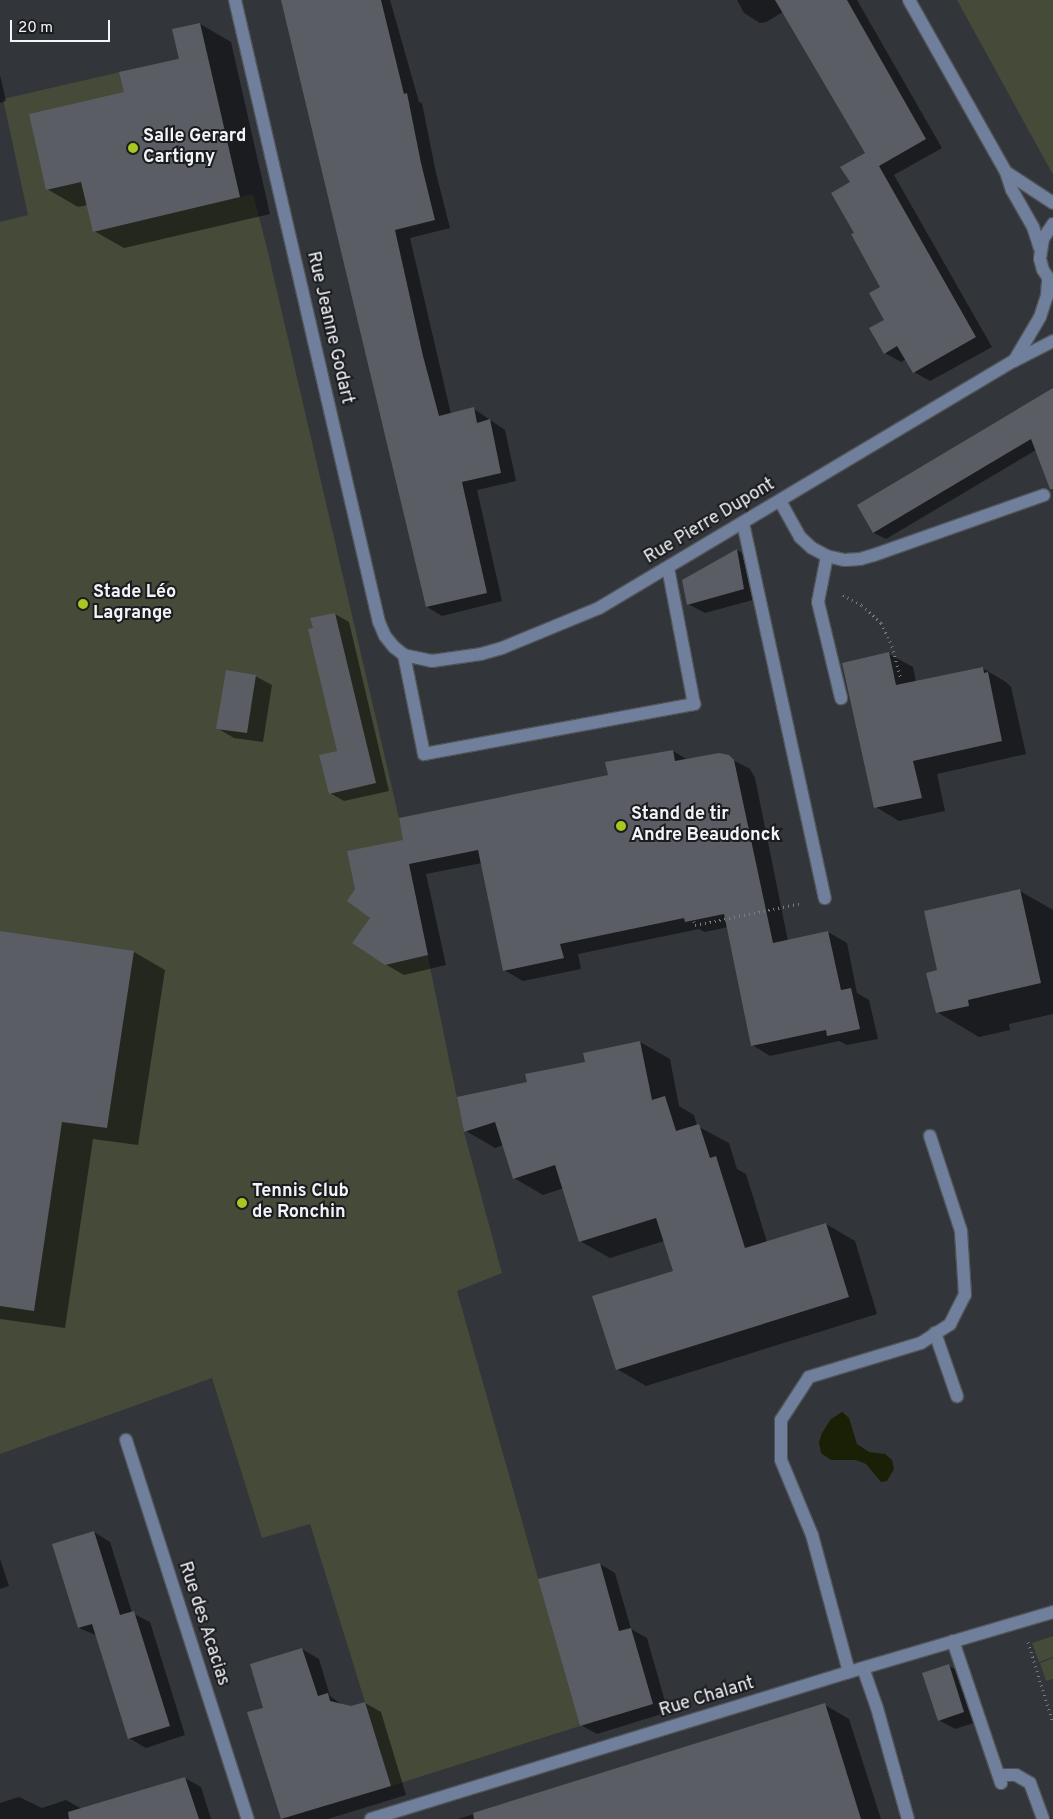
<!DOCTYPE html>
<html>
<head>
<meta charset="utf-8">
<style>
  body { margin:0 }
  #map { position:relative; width:1053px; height:1819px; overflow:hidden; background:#32353a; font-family:Overpass,sans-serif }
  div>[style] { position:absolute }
  .green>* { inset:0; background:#454a39 }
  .water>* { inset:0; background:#1a2006 }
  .shadow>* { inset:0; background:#0007 }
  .building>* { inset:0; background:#5a5d63 }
  .path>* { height:3px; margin-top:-1.5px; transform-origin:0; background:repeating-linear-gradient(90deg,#797c80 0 1px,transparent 0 5px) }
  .roads { filter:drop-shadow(1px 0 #515458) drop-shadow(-1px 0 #515458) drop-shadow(0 1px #515458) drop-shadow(0 -1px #515458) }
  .minor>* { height:12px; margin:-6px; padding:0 6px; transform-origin:6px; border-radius:6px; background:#707f9b }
  .dots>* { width:14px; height:14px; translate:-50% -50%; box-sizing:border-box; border:2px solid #1b1c1f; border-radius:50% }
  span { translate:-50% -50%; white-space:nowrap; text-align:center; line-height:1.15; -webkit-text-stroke:4px #1b1c1f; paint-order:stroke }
  .poi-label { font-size:18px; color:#f2f4f8; font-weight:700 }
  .left { translate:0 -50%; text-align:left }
  .street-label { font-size:18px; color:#f2f4f8 }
  .scale { position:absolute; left:10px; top:20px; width:100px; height:22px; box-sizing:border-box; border:2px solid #f2f4f8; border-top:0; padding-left:6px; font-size:15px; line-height:18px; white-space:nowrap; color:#f2f4f8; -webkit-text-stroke:4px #1b1c1f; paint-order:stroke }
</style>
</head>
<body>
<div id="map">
  <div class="green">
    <i style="clip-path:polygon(957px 0,1053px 0,1053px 173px,1052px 173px)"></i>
    <i style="clip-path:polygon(207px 52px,240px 197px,253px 194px,267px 248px,402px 831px,464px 1132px,502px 1273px,457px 1291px,580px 1726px,391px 1786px,310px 1524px,262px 1538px,212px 1378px,0 1454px,0 222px,28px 215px,3px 99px)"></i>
    <i style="clip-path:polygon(1053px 1636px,1053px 1657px,1039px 1662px,1032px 1643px)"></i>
    <i style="clip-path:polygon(1053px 1658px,1053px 1679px,1046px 1681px,1040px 1663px)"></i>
  </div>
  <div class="water">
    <i style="clip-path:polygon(842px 1412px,849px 1418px,857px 1444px,869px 1452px,885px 1454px,892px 1460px,894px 1469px,887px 1481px,881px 1482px,866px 1464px,856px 1460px,831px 1460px,821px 1453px,819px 1442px,822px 1433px,831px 1419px)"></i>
  </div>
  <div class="shadow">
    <i style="clip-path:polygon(283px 0,390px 0,419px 102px,422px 103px,436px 173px,450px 228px,410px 238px,451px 414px,474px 409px,505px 430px,516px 481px,477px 490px,502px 601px,442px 616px,427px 607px)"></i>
    <i style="clip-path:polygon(737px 0,857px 0,942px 148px,894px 175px,992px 347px,930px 381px,914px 372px,906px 359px,901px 362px,885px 353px,885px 320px,882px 287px,855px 233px,851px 183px,867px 154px,783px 12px,766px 22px,760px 23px,744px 13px)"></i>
    <i style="clip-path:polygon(200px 24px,231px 42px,270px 214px,124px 248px,94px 231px,88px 205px,78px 207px,47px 189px,180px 60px)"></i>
    <i style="clip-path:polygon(0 75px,6px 101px,0 103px)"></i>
    <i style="clip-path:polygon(1053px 389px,1053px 474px,1036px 450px,886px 539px,874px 533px,858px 506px)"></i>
    <i style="clip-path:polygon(737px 550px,753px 560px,760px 598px,705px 613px,688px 604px)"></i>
    <i style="clip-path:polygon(335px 614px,349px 622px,389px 791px,344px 801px,330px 793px,338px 751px,314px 629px)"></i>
    <i style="clip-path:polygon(889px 654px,913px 667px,916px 682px,982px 668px,1006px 682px,1011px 687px,1026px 754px,937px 774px,945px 811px,899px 821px,876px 807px)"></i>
    <i style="clip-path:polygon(255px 676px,272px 685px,263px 742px,234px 738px,217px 728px)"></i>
    <i style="clip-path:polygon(673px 751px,688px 760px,731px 759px,750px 769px,755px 778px,788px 941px,828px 932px,847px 943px,857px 993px,869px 1000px,878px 1039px,847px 1045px,839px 1041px,770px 1056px,752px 1045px,728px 927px,705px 932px,699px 929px,578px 954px,581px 969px,523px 981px,504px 970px,482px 863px,426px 874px,446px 965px,404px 975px,385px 964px,372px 917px,404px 840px,609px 776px)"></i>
    <i style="clip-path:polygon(1020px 891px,1053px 910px,1053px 1014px,1009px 1024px,1010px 1030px,979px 1037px,937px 1012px,938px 971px)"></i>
    <i style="clip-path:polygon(0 932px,134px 952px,165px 970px,138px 1145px,93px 1139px,65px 1328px,0 1319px)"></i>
    <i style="clip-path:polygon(640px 1042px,670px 1059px,679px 1106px,694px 1115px,697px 1126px,729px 1143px,737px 1169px,746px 1174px,767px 1242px,826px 1224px,855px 1241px,877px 1314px,646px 1386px,617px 1369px,674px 1271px,664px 1241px,610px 1258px,580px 1241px,564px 1188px,543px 1195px,514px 1178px,503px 1145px,495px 1148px,466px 1131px,528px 1083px,586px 1062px,585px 1054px)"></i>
    <i style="clip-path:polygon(94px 1532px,110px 1542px,132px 1613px,150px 1622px,185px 1735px,146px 1748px,129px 1738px,98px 1636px,79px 1628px)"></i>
    <i style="clip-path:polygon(0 1559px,9px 1586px,0 1589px)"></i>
    <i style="clip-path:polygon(600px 1564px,615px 1573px,631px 1629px,647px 1638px,668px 1712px,597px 1734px,581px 1725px)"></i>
    <i style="clip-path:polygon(302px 1649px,319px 1659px,330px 1696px,344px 1706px,351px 1707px,365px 1703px,381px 1712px,406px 1795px,328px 1819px,282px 1819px,264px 1708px)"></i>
    <i style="clip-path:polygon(949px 1666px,966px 1675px,980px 1721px,955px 1729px,939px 1720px)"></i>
    <i style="clip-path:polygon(825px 1705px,849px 1719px,881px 1819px,458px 1819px)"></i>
    <i style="clip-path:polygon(185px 1778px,201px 1787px,211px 1819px,0 1819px,0 1803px,19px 1797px,42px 1808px,66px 1800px,82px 1809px)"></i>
  </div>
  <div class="building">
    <i style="clip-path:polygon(281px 0,381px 0,404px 94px,407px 93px,421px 163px,435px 220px,395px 230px,423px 356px,439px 416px,474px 407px,477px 423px,490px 419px,501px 473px,462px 482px,487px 593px,426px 607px)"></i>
    <i style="clip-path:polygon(775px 0,847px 0,926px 139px,879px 166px,976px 337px,913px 373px,897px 346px,884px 354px,869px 328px,884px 320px,869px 293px,880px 287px,851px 234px,854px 233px,831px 193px,850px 182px,840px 167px,865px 153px)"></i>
    <i style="clip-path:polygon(200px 23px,240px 197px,93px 232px,81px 182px,46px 190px,29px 114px,124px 92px,119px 72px,179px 59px,172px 29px)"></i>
    <i style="clip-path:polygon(1053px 388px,1053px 489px,1050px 489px,1031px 439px,873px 533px,857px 505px)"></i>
    <i style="clip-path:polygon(737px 549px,744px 589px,687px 605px,682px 580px)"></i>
    <i style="clip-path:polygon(335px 613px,376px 783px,329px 794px,319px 755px,337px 751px,308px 629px,313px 628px,310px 618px)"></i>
    <i style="clip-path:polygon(889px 652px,896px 685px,983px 667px,984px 673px,988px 672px,1002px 741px,913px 761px,922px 798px,874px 808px,842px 663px)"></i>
    <i style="clip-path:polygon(226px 670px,256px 675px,247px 733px,216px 729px)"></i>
    <i style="clip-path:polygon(673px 750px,675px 761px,719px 753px,729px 755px,734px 760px,773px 943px,828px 931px,841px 990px,851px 988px,860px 1029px,827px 1036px,826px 1030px,751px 1046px,724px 914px,685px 922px,684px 918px,560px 944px,564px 958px,503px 971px,478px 850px,409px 864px,428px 955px,385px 965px,352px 943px,370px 918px,347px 901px,355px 889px,347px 851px,403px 840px,399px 818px,608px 775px,605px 762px)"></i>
    <i style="clip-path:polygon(1020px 889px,1041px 983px,968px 1000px,969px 1006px,936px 1013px,926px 973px,937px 970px,924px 911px)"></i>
    <i style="clip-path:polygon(0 931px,134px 951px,107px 1128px,62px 1122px,34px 1311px,0 1306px)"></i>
    <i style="clip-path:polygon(640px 1041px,652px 1100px,665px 1096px,676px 1131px,699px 1124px,710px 1158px,716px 1156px,745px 1248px,826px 1223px,849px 1297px,616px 1370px,592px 1296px,673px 1271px,656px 1218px,579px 1242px,555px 1165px,513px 1179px,495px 1122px,464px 1132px,457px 1097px,527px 1082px,525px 1074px,585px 1062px,583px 1053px)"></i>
    <i style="clip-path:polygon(94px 1531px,120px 1615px,134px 1611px,170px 1726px,128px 1739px,92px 1624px,78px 1628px,52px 1544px)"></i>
    <i style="clip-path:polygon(600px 1563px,619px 1631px,631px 1628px,653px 1704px,580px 1726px,538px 1579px)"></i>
    <i style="clip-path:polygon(302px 1648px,318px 1696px,328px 1693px,330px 1701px,351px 1706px,365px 1702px,391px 1786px,281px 1819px,247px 1712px,263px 1708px,250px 1664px)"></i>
    <i style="clip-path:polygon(949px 1664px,964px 1712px,938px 1721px,922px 1673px)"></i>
    <i style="clip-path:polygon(825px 1703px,861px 1819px,474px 1819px,473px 1813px)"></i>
    <i style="clip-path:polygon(185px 1777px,199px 1819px,69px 1819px,68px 1812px)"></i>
  </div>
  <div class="path">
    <i style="left:843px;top:595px;width:21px;rotate:28deg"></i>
    <i style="left:862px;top:605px;width:26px;rotate:43deg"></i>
    <i style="left:881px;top:623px;width:25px;rotate:64deg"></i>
    <i style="left:892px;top:646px;width:34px;rotate:75deg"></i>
    <i style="left:694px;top:921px;width:4px;rotate:76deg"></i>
    <i style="left:695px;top:925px;width:109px;rotate:-11.6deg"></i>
    <i style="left:1028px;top:1642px;width:85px;rotate:72.8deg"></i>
  </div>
  <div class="roads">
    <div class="minor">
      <i style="left:235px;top:0;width:638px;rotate:76.97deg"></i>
      <i style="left:379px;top:622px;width:15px;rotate:67deg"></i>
      <i style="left:385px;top:636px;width:14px;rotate:51deg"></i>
      <i style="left:394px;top:647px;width:13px;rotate:39deg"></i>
      <i style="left:404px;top:655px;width:29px;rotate:12deg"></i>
      <i style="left:432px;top:661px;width:49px;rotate:-8.1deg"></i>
      <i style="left:481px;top:654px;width:22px;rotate:-16deg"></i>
      <i style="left:502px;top:648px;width:105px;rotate:-22.4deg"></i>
      <i style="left:599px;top:608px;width:483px;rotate:-30.8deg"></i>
      <i style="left:1014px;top:361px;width:44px;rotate:-27.1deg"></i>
      <i style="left:909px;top:0;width:197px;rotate:60.6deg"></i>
      <i style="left:1006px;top:172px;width:19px;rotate:72deg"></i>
      <i style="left:1012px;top:190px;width:43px;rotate:60.4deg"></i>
      <i style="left:1033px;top:227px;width:22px;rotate:72deg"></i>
      <i style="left:1006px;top:172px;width:56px;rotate:33.4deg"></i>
      <i style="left:1053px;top:224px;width:18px;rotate:124deg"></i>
      <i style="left:1043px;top:239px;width:20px;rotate:99deg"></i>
      <i style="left:1040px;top:259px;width:11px;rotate:75deg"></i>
      <i style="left:1043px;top:270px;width:18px;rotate:56deg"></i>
      <i style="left:1014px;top:361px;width:51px;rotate:-59.4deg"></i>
      <i style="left:1040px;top:317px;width:22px;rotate:-72deg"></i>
      <i style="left:1047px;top:296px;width:16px;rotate:-86deg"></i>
      <i style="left:780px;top:501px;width:41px;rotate:60.9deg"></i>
      <i style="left:800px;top:537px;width:16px;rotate:43deg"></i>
      <i style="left:812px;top:548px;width:17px;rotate:28deg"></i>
      <i style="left:827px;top:556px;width:18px;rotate:13deg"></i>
      <i style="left:845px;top:560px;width:15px;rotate:-4deg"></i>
      <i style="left:860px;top:559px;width:15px;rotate:-16deg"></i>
      <i style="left:874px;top:555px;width:180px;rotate:-19.4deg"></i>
      <i style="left:743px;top:523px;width:384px;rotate:77.7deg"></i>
      <i style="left:827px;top:556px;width:47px;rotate:101.1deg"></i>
      <i style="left:818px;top:602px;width:99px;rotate:76.5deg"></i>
      <i style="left:404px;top:655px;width:101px;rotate:78.6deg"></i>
      <i style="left:424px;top:754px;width:275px;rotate:-10.5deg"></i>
      <i style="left:694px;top:704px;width:138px;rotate:-100.8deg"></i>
      <i style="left:935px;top:1333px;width:67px;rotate:70.8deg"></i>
      <i style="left:126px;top:1440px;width:398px;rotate:72.2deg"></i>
      <i style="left:953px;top:1641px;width:150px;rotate:71.3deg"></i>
      <i style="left:863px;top:1668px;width:42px;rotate:70.7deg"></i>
      <i style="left:877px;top:1708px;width:115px;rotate:74.4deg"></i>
      <i style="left:849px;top:1672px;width:142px;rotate:-105.1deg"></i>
      <i style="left:812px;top:1535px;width:81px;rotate:-112.5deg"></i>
      <i style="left:781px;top:1460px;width:40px;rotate:-90deg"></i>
      <i style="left:781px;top:1420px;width:51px;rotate:-56.9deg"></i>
      <i style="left:809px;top:1377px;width:117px;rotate:-16.9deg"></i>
      <i style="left:921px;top:1343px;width:35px;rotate:-33deg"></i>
      <i style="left:950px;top:1324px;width:33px;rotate:-63deg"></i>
      <i style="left:965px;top:1295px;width:64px;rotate:-93.6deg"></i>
      <i style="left:961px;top:1231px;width:100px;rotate:-108.1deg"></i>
      <i style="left:999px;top:1775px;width:17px"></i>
      <i style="left:1016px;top:1775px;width:16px;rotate:30deg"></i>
      <i style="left:1030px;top:1783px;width:38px;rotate:70deg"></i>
      <i style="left:371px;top:1819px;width:500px;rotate:-17.09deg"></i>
      <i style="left:849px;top:1672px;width:213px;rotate:-16.4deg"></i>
    </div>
  </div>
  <div class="dots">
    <i style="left:133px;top:148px;background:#a7c81f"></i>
    <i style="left:83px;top:604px;background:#a7c81f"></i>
    <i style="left:621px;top:826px;background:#a7c81f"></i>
    <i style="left:242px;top:1203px;background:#a7c81f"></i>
  </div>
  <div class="poi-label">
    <span class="left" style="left:143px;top:148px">Salle Gerard<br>Cartigny</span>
    <span class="left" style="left:93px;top:604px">Stade Léo<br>Lagrange</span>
    <span class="left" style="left:631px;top:826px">Stand de tir<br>Andre Beaudonck</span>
    <span class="left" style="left:252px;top:1203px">Tennis Club<br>de Ronchin</span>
  </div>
  <div class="street-label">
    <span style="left:329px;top:328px;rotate:77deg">Rue Jeanne Godart</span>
    <span style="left:710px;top:522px;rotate:-31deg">Rue Pierre Dupont</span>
    <span style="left:203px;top:1624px;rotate:72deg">Rue des Acacias</span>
    <span style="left:707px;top:1698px;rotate:-17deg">Rue Chalant</span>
  </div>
  <div class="scale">20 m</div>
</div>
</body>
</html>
